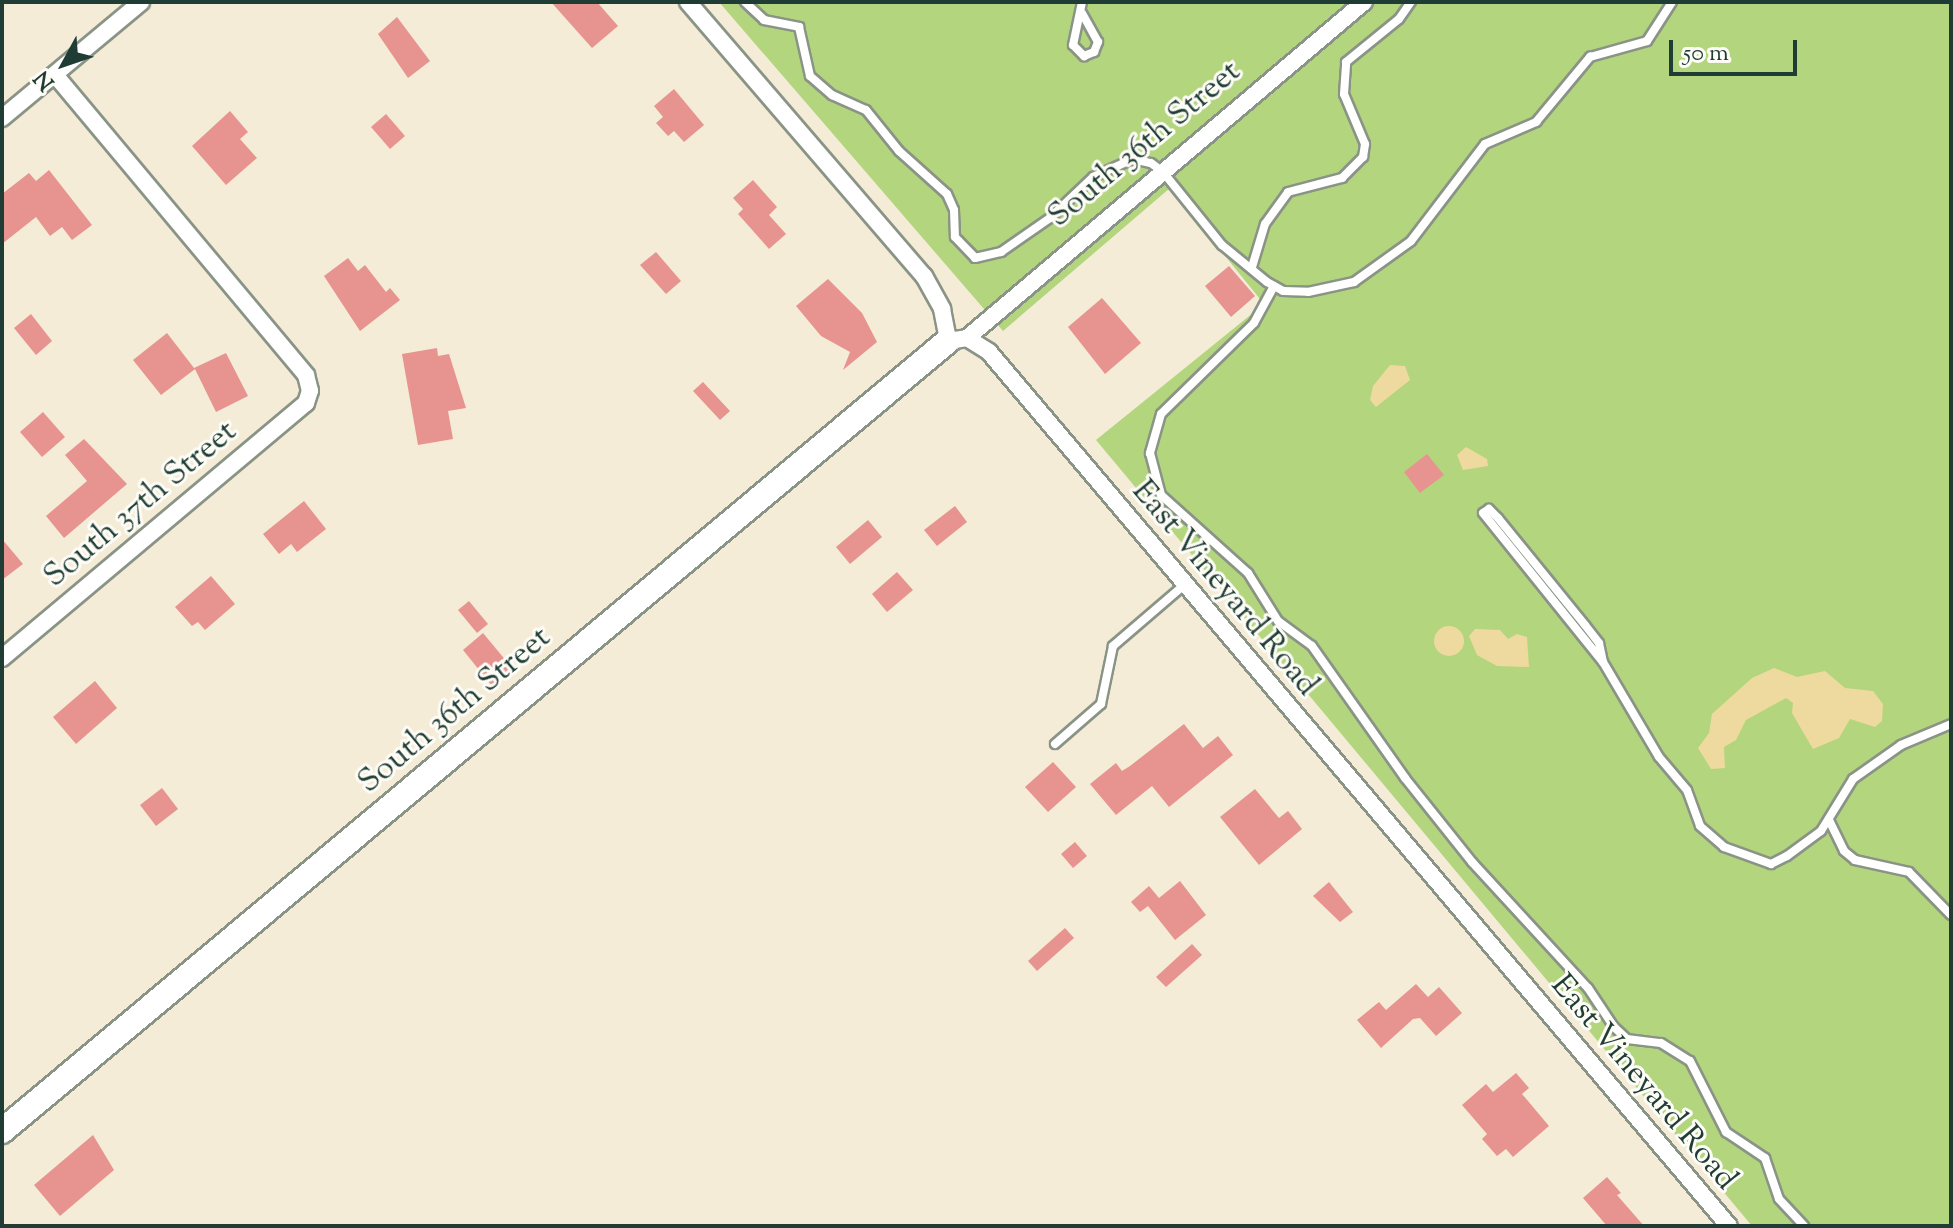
<!DOCTYPE html>
<html>
<head>
<meta charset="utf-8">
<style>
  body { margin:0 }
  #map { position:relative; width:1953px; height:1228px; overflow:hidden; background:#f4ecd7; font-family:"Sorts Mill Goudy",serif }
  div>[style] { position:absolute }
  .green>* { inset:0; background:#b3d57d }
  .sand>* { inset:0; background:#eeda9e }
  .round { border-radius:50% }
  .building>* { inset:0; background:#e79390 }
  .roads { filter:drop-shadow(2px 0 #8a9486) drop-shadow(-2px 0 #8a9486) drop-shadow(0 2px #8a9486) drop-shadow(0 -2px #8a9486) }
  .lane>* { height:8px; margin:-4px; padding:0 4px; transform-origin:4px; border-radius:4px; background:#fff }
  .street>* { height:16px; margin:-8px; padding:0 8px; transform-origin:8px; border-radius:8px; background:#fff }
  .secondary>* { height:24px; margin:-12px; padding:0 12px; transform-origin:12px; border-radius:12px; background:#fff }
  span { translate:-50% -50%; white-space:nowrap; text-align:center; line-height:1.15; -webkit-text-stroke:6px #fdfcf7; paint-order:stroke }
  .street-label { font-size:32px; color:#1f3d34 }
  .frame { position:absolute; inset:0; border:4px solid #1f3d34; pointer-events:none }
  .north { position:absolute; left:24px; top:24px; width:80px; height:80px; -webkit-text-stroke:6px #fdfcf7; paint-order:stroke; rotate:230deg; font-size:22px; font-weight:700; line-height:32px; text-align:center; color:#1f3d34 }
  .north::after { content:''; display:block; margin:auto; width:28px; height:36px; background:#1f3d34; clip-path:polygon(50% 0,100% 100%,50% 72%,0 100%) }
  .scale { position:absolute; left:1669px; top:40px; width:128px; height:36px; box-sizing:border-box; border:4px solid #1f3d34; border-top:0; padding-left:10px; font-size:24px; line-height:28px; white-space:nowrap; color:#1f3d34; -webkit-text-stroke:6px #fdfcf7; paint-order:stroke }
</style>
</head>
<body>
<div id="map">
  <div class="green">
    <i style="clip-path:polygon(719px 2px,1951px 2px,1951px 1226px,1752px 1226px,1096px 440px,1264px 304px,1170px 188px,1003px 331px)"></i>
  </div>
  <div class="sand">
    <i style="clip-path:polygon(1390px 365px,1405px 366px,1410px 380px,1376px 407px,1370px 400px,1373px 386px)"></i>
    <i style="clip-path:polygon(1466px 447px,1487px 459px,1488px 466px,1463px 470px,1457px 455px)"></i>
    <i class="round" style="left:1434px;top:626px;width:30px;height:30px"></i>
    <i style="clip-path:polygon(1475px 629px,1500px 630px,1508px 639px,1517px 634px,1527px 637px,1529px 667px,1497px 666px,1477px 655px,1469px 636px)"></i>
    <i style="clip-path:polygon(1774px 668px,1797px 677px,1825px 671px,1845px 688px,1873px 691px,1883px 704px,1882px 721px,1875px 727px,1850px 719px,1839px 738px,1813px 749px,1792px 713px,1793px 703px,1786px 698px,1746px 720px,1736px 740px,1724px 747px,1725px 768px,1711px 769px,1698px 748px,1709px 733px,1712px 714px,1752px 678px)"></i>
  </div>
  <div class="building">
    <i style="clip-path:polygon(551px 2px,597px 2px,618px 26px,592px 48px)"></i>
    <i style="clip-path:polygon(397px 17px,430px 61px,408px 78px,378px 34px)"></i>
    <i style="clip-path:polygon(674px 89px,704px 125px,684px 142px,674px 131px,668px 136px,656px 123px,663px 117px,654px 106px)"></i>
    <i style="clip-path:polygon(230px 111px,248px 132px,240px 139px,257px 158px,226px 185px,192px 146px)"></i>
    <i style="clip-path:polygon(386px 114px,405px 136px,390px 149px,371px 127px)"></i>
    <i style="clip-path:polygon(49px 170px,92px 225px,72px 240px,62px 227px,50px 236px,36px 217px,2px 244px,2px 194px,29px 173px,36px 181px)"></i>
    <i style="clip-path:polygon(753px 180px,777px 207px,769px 215px,786px 234px,769px 249px,738px 214px,743px 209px,733px 198px)"></i>
    <i style="clip-path:polygon(656px 252px,681px 281px,666px 294px,640px 265px)"></i>
    <i style="clip-path:polygon(348px 258px,358px 271px,365px 265px,386px 292px,390px 288px,400px 300px,360px 331px,324px 276px)"></i>
    <i style="clip-path:polygon(1229px 266px,1255px 296px,1231px 317px,1205px 286px)"></i>
    <i style="clip-path:polygon(828px 279px,862px 313px,877px 342px,843px 370px,850px 352px,821px 336px,796px 306px)"></i>
    <i style="clip-path:polygon(1102px 298px,1141px 343px,1105px 374px,1068px 327px)"></i>
    <i style="clip-path:polygon(31px 314px,52px 341px,36px 355px,14px 328px)"></i>
    <i style="clip-path:polygon(167px 333px,194px 368px,226px 353px,248px 396px,216px 412px,195px 369px,161px 395px,133px 360px)"></i>
    <i style="clip-path:polygon(437px 348px,438px 356px,449px 354px,466px 408px,448px 411px,453px 439px,418px 445px,402px 354px)"></i>
    <i style="clip-path:polygon(703px 382px,730px 411px,720px 420px,693px 391px)"></i>
    <i style="clip-path:polygon(43px 412px,65px 437px,42px 457px,20px 432px)"></i>
    <i style="clip-path:polygon(84px 439px,127px 484px,64px 538px,46px 516px,87px 481px,65px 455px)"></i>
    <i style="clip-path:polygon(1427px 454px,1444px 475px,1420px 493px,1404px 472px)"></i>
    <i style="clip-path:polygon(304px 501px,326px 529px,297px 552px,291px 544px,279px 554px,263px 534px)"></i>
    <i style="clip-path:polygon(955px 506px,967px 522px,937px 546px,924px 530px)"></i>
    <i style="clip-path:polygon(868px 520px,882px 537px,850px 564px,836px 547px)"></i>
    <i style="clip-path:polygon(2px 539px,23px 564px,2px 580px)"></i>
    <i style="clip-path:polygon(897px 572px,913px 590px,887px 612px,872px 594px)"></i>
    <i style="clip-path:polygon(211px 576px,235px 604px,205px 630px,198px 622px,192px 626px,175px 607px)"></i>
    <i style="clip-path:polygon(469px 601px,488px 624px,477px 633px,458px 610px)"></i>
    <i style="clip-path:polygon(483px 633px,513px 669px,492px 686px,463px 650px)"></i>
    <i style="clip-path:polygon(95px 681px,117px 708px,76px 744px,53px 717px)"></i>
    <i style="clip-path:polygon(1184px 724px,1203px 748px,1218px 736px,1233px 755px,1169px 807px,1152px 786px,1116px 815px,1090px 784px,1116px 763px,1122px 771px,1130px 766px)"></i>
    <i style="clip-path:polygon(1053px 762px,1076px 787px,1048px 812px,1025px 787px)"></i>
    <i style="clip-path:polygon(162px 788px,178px 809px,156px 826px,140px 805px)"></i>
    <i style="clip-path:polygon(1255px 789px,1279px 818px,1288px 811px,1302px 829px,1259px 865px,1220px 817px)"></i>
    <i style="clip-path:polygon(1075px 842px,1087px 856px,1073px 868px,1061px 854px)"></i>
    <i style="clip-path:polygon(1180px 881px,1206px 915px,1175px 940px,1148px 906px,1140px 912px,1131px 902px,1149px 886px,1159px 898px)"></i>
    <i style="clip-path:polygon(1329px 882px,1353px 912px,1340px 922px,1313px 896px)"></i>
    <i style="clip-path:polygon(1065px 928px,1074px 938px,1037px 971px,1028px 961px)"></i>
    <i style="clip-path:polygon(1192px 944px,1202px 955px,1166px 987px,1156px 977px)"></i>
    <i style="clip-path:polygon(1416px 984px,1428px 997px,1439px 987px,1462px 1013px,1436px 1036px,1420px 1018px,1413px 1019px,1381px 1048px,1357px 1020px,1379px 1002px,1386px 1010px)"></i>
    <i style="clip-path:polygon(1516px 1073px,1529px 1088px,1522px 1094px,1549px 1126px,1513px 1157px,1506px 1149px,1497px 1156px,1482px 1139px,1487px 1134px,1462px 1105px,1486px 1084px,1493px 1092px)"></i>
    <i style="clip-path:polygon(93px 1135px,114px 1170px,60px 1216px,34px 1185px)"></i>
    <i style="clip-path:polygon(1607px 1177px,1621px 1193px,1617px 1195px,1644px 1226px,1607px 1226px,1583px 1198px)"></i>
  </div>
  <div class="roads">
    <div class="lane">
      <i style="left:745px;top:2px;width:26px;rotate:43deg"></i>
      <i style="left:764px;top:20px;width:36px;rotate:11deg"></i>
      <i style="left:799px;top:27px;width:50px;rotate:77.3deg"></i>
      <i style="left:810px;top:76px;width:29px;rotate:41deg"></i>
      <i style="left:832px;top:95px;width:37px;rotate:24deg"></i>
      <i style="left:866px;top:110px;width:53px;rotate:51.2deg"></i>
      <i style="left:899px;top:151px;width:64px;rotate:41.9deg"></i>
      <i style="left:947px;top:194px;width:17px;rotate:66deg"></i>
      <i style="left:954px;top:210px;width:27px;rotate:88deg"></i>
      <i style="left:955px;top:237px;width:29px;rotate:46deg"></i>
      <i style="left:975px;top:258px;width:27px;rotate:-13deg"></i>
      <i style="left:1001px;top:252px;width:60px;rotate:-34.8deg"></i>
      <i style="left:1050px;top:218px;width:59px;rotate:-43.6deg"></i>
      <i style="left:1093px;top:177px;width:44px;rotate:-24.2deg"></i>
      <i style="left:1133px;top:159px;width:18px;rotate:13deg"></i>
      <i style="left:1151px;top:163px;width:15px;rotate:37deg"></i>
      <i style="left:1163px;top:172px;width:94px;rotate:51.1deg"></i>
      <i style="left:1222px;top:245px;width:58px;rotate:39.4deg"></i>
      <i style="left:1267px;top:282px;width:18px;rotate:29deg"></i>
      <i style="left:1283px;top:291px;width:25px;rotate:2deg"></i>
      <i style="left:1308px;top:292px;width:47px;rotate:-12.3deg"></i>
      <i style="left:1354px;top:282px;width:70px;rotate:-35.7deg"></i>
      <i style="left:1411px;top:241px;width:122px;rotate:-52.7deg"></i>
      <i style="left:1485px;top:144px;width:56px;rotate:-23.3deg"></i>
      <i style="left:1536px;top:122px;width:85px;rotate:-50.3deg"></i>
      <i style="left:1590px;top:57px;width:59px;rotate:-15.7deg"></i>
      <i style="left:1647px;top:41px;width:46px;rotate:-57.3deg"></i>
      <i style="left:1082px;top:2px;width:44px;rotate:101.8deg"></i>
      <i style="left:1073px;top:45px;width:16px;rotate:45deg"></i>
      <i style="left:1084px;top:56px;width:11px;rotate:-22deg"></i>
      <i style="left:1094px;top:52px;width:11px;rotate:-68deg"></i>
      <i style="left:1098px;top:42px;width:33px;rotate:-119deg"></i>
      <i style="left:1252px;top:267px;width:45px;rotate:-73.2deg"></i>
      <i style="left:1265px;top:224px;width:39px;rotate:-54deg"></i>
      <i style="left:1288px;top:192px;width:56px;rotate:-14.5deg"></i>
      <i style="left:1342px;top:178px;width:30px;rotate:-45deg"></i>
      <i style="left:1363px;top:157px;width:13px;rotate:-81deg"></i>
      <i style="left:1365px;top:144px;width:54px;rotate:-112.8deg"></i>
      <i style="left:1344px;top:94px;width:32px;rotate:-86deg"></i>
      <i style="left:1346px;top:62px;width:68px;rotate:-39.1deg"></i>
      <i style="left:1399px;top:19px;width:21px;rotate:-55deg"></i>
      <i style="left:1274px;top:286px;width:42px;rotate:118.4deg"></i>
      <i style="left:1254px;top:323px;width:130px;rotate:135.6deg"></i>
      <i style="left:1161px;top:414px;width:41px;rotate:105.8deg"></i>
      <i style="left:1150px;top:453px;width:43px;rotate:75.3deg"></i>
      <i style="left:1161px;top:495px;width:117px;rotate:41.9deg"></i>
      <i style="left:1248px;top:573px;width:57px;rotate:58deg"></i>
      <i style="left:1278px;top:621px;width:42px;rotate:36.3deg"></i>
      <i style="left:1312px;top:646px;width:161px;rotate:54.8deg"></i>
      <i style="left:1405px;top:778px;width:107px;rotate:51.4deg"></i>
      <i style="left:1472px;top:862px;width:171px;rotate:47.4deg"></i>
      <i style="left:1588px;top:988px;width:47px;rotate:56.3deg"></i>
      <i style="left:1614px;top:1027px;width:18px;rotate:43deg"></i>
      <i style="left:1627px;top:1039px;width:34px;rotate:7deg"></i>
      <i style="left:1661px;top:1043px;width:34px;rotate:32deg"></i>
      <i style="left:1690px;top:1061px;width:80px;rotate:63.1deg"></i>
      <i style="left:1726px;top:1132px;width:47px;rotate:33.7deg"></i>
      <i style="left:1765px;top:1158px;width:43px;rotate:71.1deg"></i>
      <i style="left:1779px;top:1199px;width:37px;rotate:47deg"></i>
      <i style="left:1603px;top:662px;width:19px;rotate:-102deg"></i>
      <i style="left:1599px;top:643px;width:23px;rotate:-128deg"></i>
      <i style="left:1585px;top:625px;width:138px;rotate:-129.1deg"></i>
      <i style="left:1498px;top:518px;width:13px;rotate:-135deg"></i>
      <i style="left:1489px;top:509px;width:7px;rotate:146deg"></i>
      <i style="left:1483px;top:513px;width:191px;rotate:51.2deg"></i>
      <i style="left:1603px;top:662px;width:110px;rotate:59.5deg"></i>
      <i style="left:1659px;top:757px;width:43px;rotate:49.7deg"></i>
      <i style="left:1687px;top:790px;width:38px;rotate:70deg"></i>
      <i style="left:1700px;top:826px;width:32px;rotate:41deg"></i>
      <i style="left:1724px;top:847px;width:50px;rotate:19.9deg"></i>
      <i style="left:1771px;top:864px;width:18px;rotate:-27deg"></i>
      <i style="left:1787px;top:856px;width:42px;rotate:-36.3deg"></i>
      <i style="left:1821px;top:831px;width:61px;rotate:-58.4deg"></i>
      <i style="left:1853px;top:779px;width:59px;rotate:-35.3deg"></i>
      <i style="left:1901px;top:745px;width:54px;rotate:-22.8deg"></i>
      <i style="left:1055px;top:744px;width:61px;rotate:-41deg"></i>
      <i style="left:1101px;top:704px;width:59px;rotate:-78.3deg"></i>
      <i style="left:1113px;top:646px;width:92px;rotate:-40.6deg"></i>
      <i style="left:1829px;top:820px;width:34px;rotate:64deg"></i>
      <i style="left:1844px;top:851px;width:14px;rotate:39deg"></i>
      <i style="left:1855px;top:860px;width:55px;rotate:12.5deg"></i>
      <i style="left:1909px;top:872px;width:60px;rotate:45.7deg"></i>
    </div>
    <div class="street">
      <i style="left:688px;top:2px;width:362px;rotate:49.3deg"></i>
      <i style="left:924px;top:276px;width:38px;rotate:61deg"></i>
      <i style="left:942px;top:309px;width:33px;rotate:79deg"></i>
      <i style="left:948px;top:341px;width:19px;rotate:-9deg"></i>
      <i style="left:967px;top:338px;width:26px;rotate:32deg"></i>
      <i style="left:989px;top:352px;width:1145px;rotate:49.75deg"></i>
      <i style="left:2px;top:118px;width:181px;rotate:-39.8deg"></i>
      <i style="left:967px;top:338px;width:520px;rotate:-40.24deg"></i>
      <i style="left:2px;top:658px;width:397px;rotate:-40deg"></i>
      <i style="left:306px;top:403px;width:13px;rotate:-72deg"></i>
      <i style="left:310px;top:391px;width:16px;rotate:-104deg"></i>
      <i style="left:306px;top:375px;width:391px;rotate:-129.9deg"></i>
    </div>
    <div class="secondary">
      <i style="left:2px;top:1131px;width:1232px;rotate:-39.87deg"></i>
    </div>
  </div>
  <div class="street-label">
    <span style="left:1145px;top:145px;rotate:-40deg">South 36th Street</span>
    <span style="left:141px;top:505px;rotate:-40deg">South 37th Street</span>
    <span style="left:1224px;top:589px;rotate:50deg">East Vineyard Road</span>
    <span style="left:455px;top:711px;rotate:-40deg">South 36th Street</span>
    <span style="left:1643px;top:1083px;rotate:50deg">East Vineyard Road</span>
  </div>
  <div class="frame"></div>
  <div class="north">N</div>
  <div class="scale">50 m</div>
</div>
</body>
</html>
